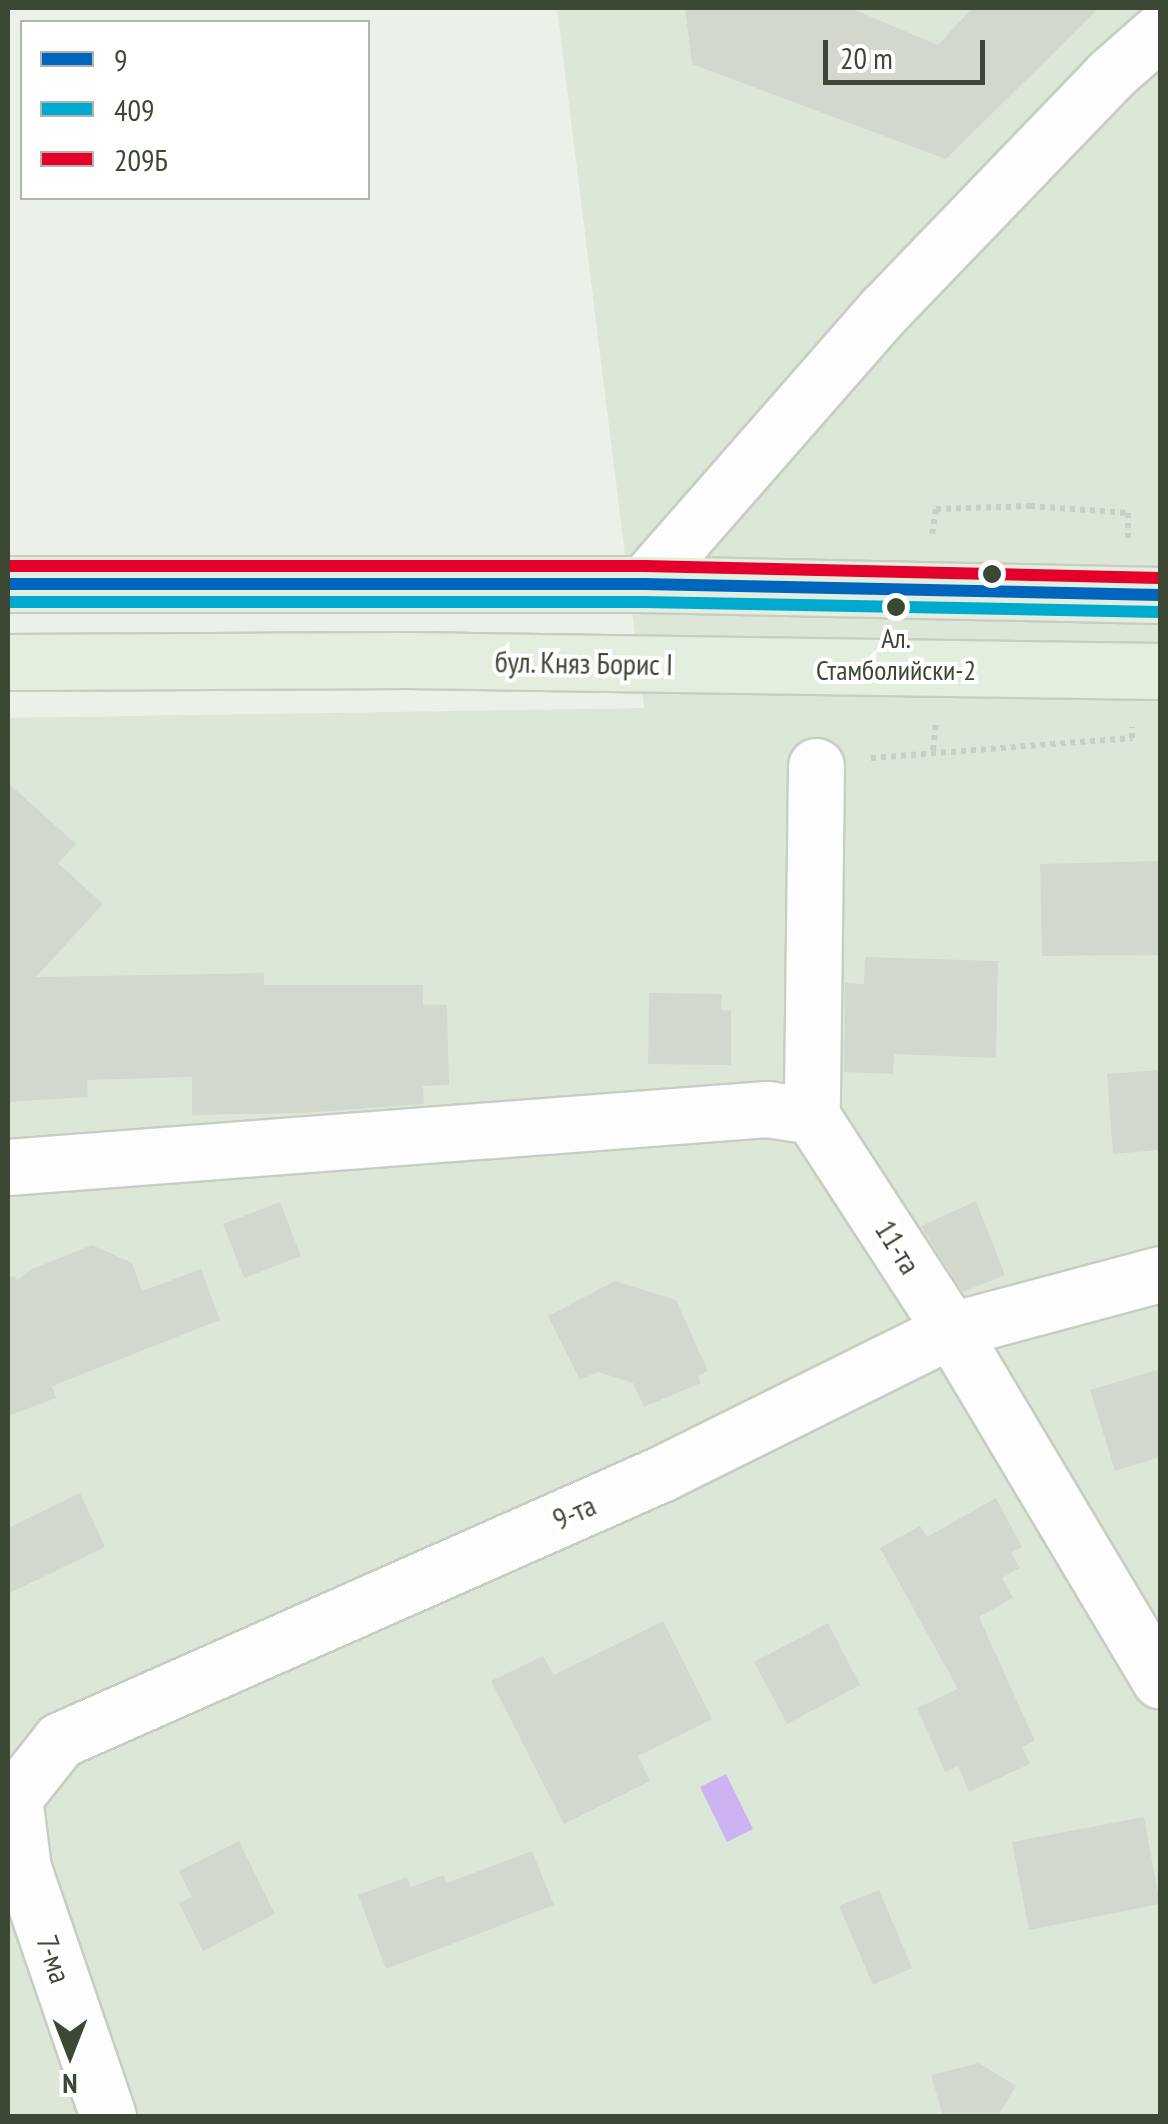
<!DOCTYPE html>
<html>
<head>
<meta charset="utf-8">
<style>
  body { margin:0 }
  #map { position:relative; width:1168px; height:2124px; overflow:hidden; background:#ebf0e8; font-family:"PT Sans Narrow",sans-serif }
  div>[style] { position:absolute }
  .residential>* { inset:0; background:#dde7d8 }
  .water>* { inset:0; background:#ccb4f2 }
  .building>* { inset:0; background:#d3d8cf }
  .path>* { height:6px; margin-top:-3px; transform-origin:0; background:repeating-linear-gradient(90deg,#c9cec6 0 5px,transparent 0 10px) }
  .roads { filter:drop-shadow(2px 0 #c8cdc4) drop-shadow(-2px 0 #c8cdc4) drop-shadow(0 2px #c8cdc4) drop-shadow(0 -2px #c8cdc4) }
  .minor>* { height:55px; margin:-27.5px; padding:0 27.5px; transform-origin:27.5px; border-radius:27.5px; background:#fcfdfc }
  .trunk>* { height:55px; margin:-27.5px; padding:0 27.5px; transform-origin:27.5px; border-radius:27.5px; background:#e4eede }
  .bus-1>* { height:12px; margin:-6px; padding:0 6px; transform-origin:6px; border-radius:6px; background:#0065bd }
  .bus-2>* { height:12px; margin:-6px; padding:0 6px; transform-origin:6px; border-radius:6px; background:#00a9ce }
  .bus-3>* { height:12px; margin:-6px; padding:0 6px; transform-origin:6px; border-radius:6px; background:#e4002b }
  .dots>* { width:28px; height:28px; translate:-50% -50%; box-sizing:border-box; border:5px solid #fff; border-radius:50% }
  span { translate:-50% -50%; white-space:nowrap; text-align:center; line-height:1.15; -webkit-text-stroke:8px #fff; paint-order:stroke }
  .bus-label { font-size:28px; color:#3c4734 }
  .street-label { font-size:30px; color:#3c4734 }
  .frame { position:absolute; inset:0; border:10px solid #3c4734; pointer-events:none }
  .legend { position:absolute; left:20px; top:20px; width:350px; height:180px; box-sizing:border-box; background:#fff; border:2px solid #b1b5ae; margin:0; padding:12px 18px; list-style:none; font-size:30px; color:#3c4734 }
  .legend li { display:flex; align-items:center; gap:20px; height:50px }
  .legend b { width:50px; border:2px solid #b1b5ae }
  .north { position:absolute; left:20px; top:2004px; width:100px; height:100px; -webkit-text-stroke:8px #fff; paint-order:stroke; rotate:180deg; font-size:28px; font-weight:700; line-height:40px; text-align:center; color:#3c4734 }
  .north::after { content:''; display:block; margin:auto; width:35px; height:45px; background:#3c4734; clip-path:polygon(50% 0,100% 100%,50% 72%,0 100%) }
  .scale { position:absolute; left:823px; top:40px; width:162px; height:45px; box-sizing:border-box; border:5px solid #3c4734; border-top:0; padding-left:12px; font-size:30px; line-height:35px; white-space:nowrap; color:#3c4734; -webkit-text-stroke:8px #fff; paint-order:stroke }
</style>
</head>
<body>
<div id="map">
  <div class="residential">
    <i style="clip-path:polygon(557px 8px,1160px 8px,1160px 2116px,8px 2116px,8px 718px,644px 708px)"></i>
  </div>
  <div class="water">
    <i style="clip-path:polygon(726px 1774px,753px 1829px,727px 1842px,700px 1787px)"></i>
  </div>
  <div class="building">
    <i style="clip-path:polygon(685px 8px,850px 8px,938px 45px,972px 8px,1099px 8px,946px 159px,692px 64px)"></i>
    <i style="clip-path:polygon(8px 783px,76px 844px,58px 863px,103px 904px,36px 977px,264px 973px,264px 985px,423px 985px,423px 1005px,447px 1005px,449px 1085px,423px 1086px,424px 1104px,304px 1113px,192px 1115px,192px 1077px,87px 1080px,88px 1097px,8px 1102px)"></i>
    <i style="clip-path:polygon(1160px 861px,1160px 955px,1042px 956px,1040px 864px)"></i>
    <i style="clip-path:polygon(865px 957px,998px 961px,996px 1058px,894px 1054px,893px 1074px,844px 1072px,845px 983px,864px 984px)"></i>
    <i style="clip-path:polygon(649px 993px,722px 994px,721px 1010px,731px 1011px,731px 1065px,648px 1064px)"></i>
    <i style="clip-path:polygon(1160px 1070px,1160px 1150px,1113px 1154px,1107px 1074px)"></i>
    <i style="clip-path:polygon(976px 1201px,1005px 1275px,963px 1292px,921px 1226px)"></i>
    <i style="clip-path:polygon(280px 1202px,301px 1256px,244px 1278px,223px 1224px)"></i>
    <i style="clip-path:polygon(92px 1245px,132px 1263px,142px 1291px,201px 1269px,220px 1320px,52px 1386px,56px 1398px,8px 1416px,8px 1277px,15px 1276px,17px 1281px,30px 1270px)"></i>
    <i style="clip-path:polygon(615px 1281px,676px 1300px,708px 1371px,698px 1376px,701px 1383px,644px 1407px,633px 1383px,598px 1372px,580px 1380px,548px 1316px)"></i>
    <i style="clip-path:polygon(1160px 1369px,1160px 1457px,1115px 1471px,1090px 1390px)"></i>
    <i style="clip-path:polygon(80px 1493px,105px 1547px,8px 1594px,8px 1528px)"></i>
    <i style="clip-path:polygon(996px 1498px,1022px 1547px,1011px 1553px,1020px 1568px,1002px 1578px,1013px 1598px,979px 1617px,1035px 1741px,1022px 1747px,1030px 1764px,969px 1792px,958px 1766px,945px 1772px,917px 1708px,958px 1689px,880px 1548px,920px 1526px,927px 1537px)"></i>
    <i style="clip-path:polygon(663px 1621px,712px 1719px,638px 1756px,650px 1781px,564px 1824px,491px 1681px,543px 1656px,554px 1675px)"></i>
    <i style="clip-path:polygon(828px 1623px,860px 1685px,787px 1724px,754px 1662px)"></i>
    <i style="clip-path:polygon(1144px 1817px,1160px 1904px,1029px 1930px,1012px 1842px)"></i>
    <i style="clip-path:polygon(239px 1841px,275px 1914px,203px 1951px,179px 1903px,192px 1897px,179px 1871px)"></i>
    <i style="clip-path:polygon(532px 1851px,554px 1905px,386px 1969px,358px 1895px,407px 1877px,411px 1887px,443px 1875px,447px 1883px)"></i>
    <i style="clip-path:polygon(879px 1890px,912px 1968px,873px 1985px,839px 1906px)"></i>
    <i style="clip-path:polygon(979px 2063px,1016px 2086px,998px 2116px,943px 2116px,931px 2075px)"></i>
  </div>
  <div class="path">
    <i style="left:932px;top:534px;width:25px;rotate:-81deg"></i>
    <i style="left:936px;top:509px;width:94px;rotate:-1.8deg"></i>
    <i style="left:1030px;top:506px;width:98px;rotate:4.1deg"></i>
    <i style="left:1128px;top:513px;width:25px;rotate:90deg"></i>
    <i style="left:933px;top:750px;width:28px;rotate:-84deg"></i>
    <i style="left:871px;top:758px;width:262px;rotate:-4.4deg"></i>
    <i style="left:1132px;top:738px;width:11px;rotate:-90deg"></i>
  </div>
  <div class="roads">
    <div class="minor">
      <i style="left:644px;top:584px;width:364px;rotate:-48.8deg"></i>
      <i style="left:884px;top:310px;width:327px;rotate:-46.1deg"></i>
      <i style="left:1111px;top:74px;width:65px;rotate:-41.3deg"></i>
      <i style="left:816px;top:766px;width:350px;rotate:90.7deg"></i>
      <i style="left:812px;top:1116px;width:255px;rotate:57deg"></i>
      <i style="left:951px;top:1330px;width:408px;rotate:59.2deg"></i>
      <i style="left:8px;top:1167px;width:761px;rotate:-4.37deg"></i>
      <i style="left:767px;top:1109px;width:46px;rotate:8.8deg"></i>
      <i style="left:108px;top:2116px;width:262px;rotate:-108.9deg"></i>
      <i style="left:23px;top:1868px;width:71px;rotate:-97.3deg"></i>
      <i style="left:14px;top:1798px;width:74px;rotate:-51.6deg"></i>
      <i style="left:60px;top:1740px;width:659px;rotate:-23.88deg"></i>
      <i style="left:663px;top:1473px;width:322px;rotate:-26.4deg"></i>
      <i style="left:951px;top:1330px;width:216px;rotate:-15deg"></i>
    </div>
    <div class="trunk">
      <i style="left:8px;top:584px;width:636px"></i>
      <i style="left:644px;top:584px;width:516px;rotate:1.22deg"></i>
      <i style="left:8px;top:662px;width:400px;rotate:-0.3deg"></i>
      <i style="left:408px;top:660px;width:752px;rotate:0.84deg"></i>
    </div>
  </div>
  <div class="bus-1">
    <i style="left:8px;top:584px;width:636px"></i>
    <i style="left:644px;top:584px;width:516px;rotate:1.22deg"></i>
  </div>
  <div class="bus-2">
    <i style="left:8px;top:602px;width:636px"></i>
    <i style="left:644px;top:602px;width:516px;rotate:1.11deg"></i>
  </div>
  <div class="bus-3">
    <i style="left:8px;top:566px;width:636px"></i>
    <i style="left:644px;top:566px;width:516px;rotate:1.33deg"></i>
  </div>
  <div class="dots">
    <i style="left:992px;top:574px;background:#3c4734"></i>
    <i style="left:896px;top:607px;background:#3c4734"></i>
  </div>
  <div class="bus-label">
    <span style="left:896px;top:654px">Ал.<br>Стамболийски-2</span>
  </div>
  <div class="street-label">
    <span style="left:584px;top:663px;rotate:1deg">бул. Княз Борис I</span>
    <span style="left:898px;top:1247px;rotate:58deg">11-та</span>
    <span style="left:574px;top:1512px;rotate:-24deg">9-та</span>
    <span style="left:54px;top:1959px;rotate:71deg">7-ма</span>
  </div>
  <div class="frame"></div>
  <ul class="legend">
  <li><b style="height:12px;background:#0065bd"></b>9</li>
  <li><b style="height:12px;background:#00a9ce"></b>409</li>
  <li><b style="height:12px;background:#e4002b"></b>209Б</li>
  </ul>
  <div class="north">N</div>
  <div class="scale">20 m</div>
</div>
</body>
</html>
